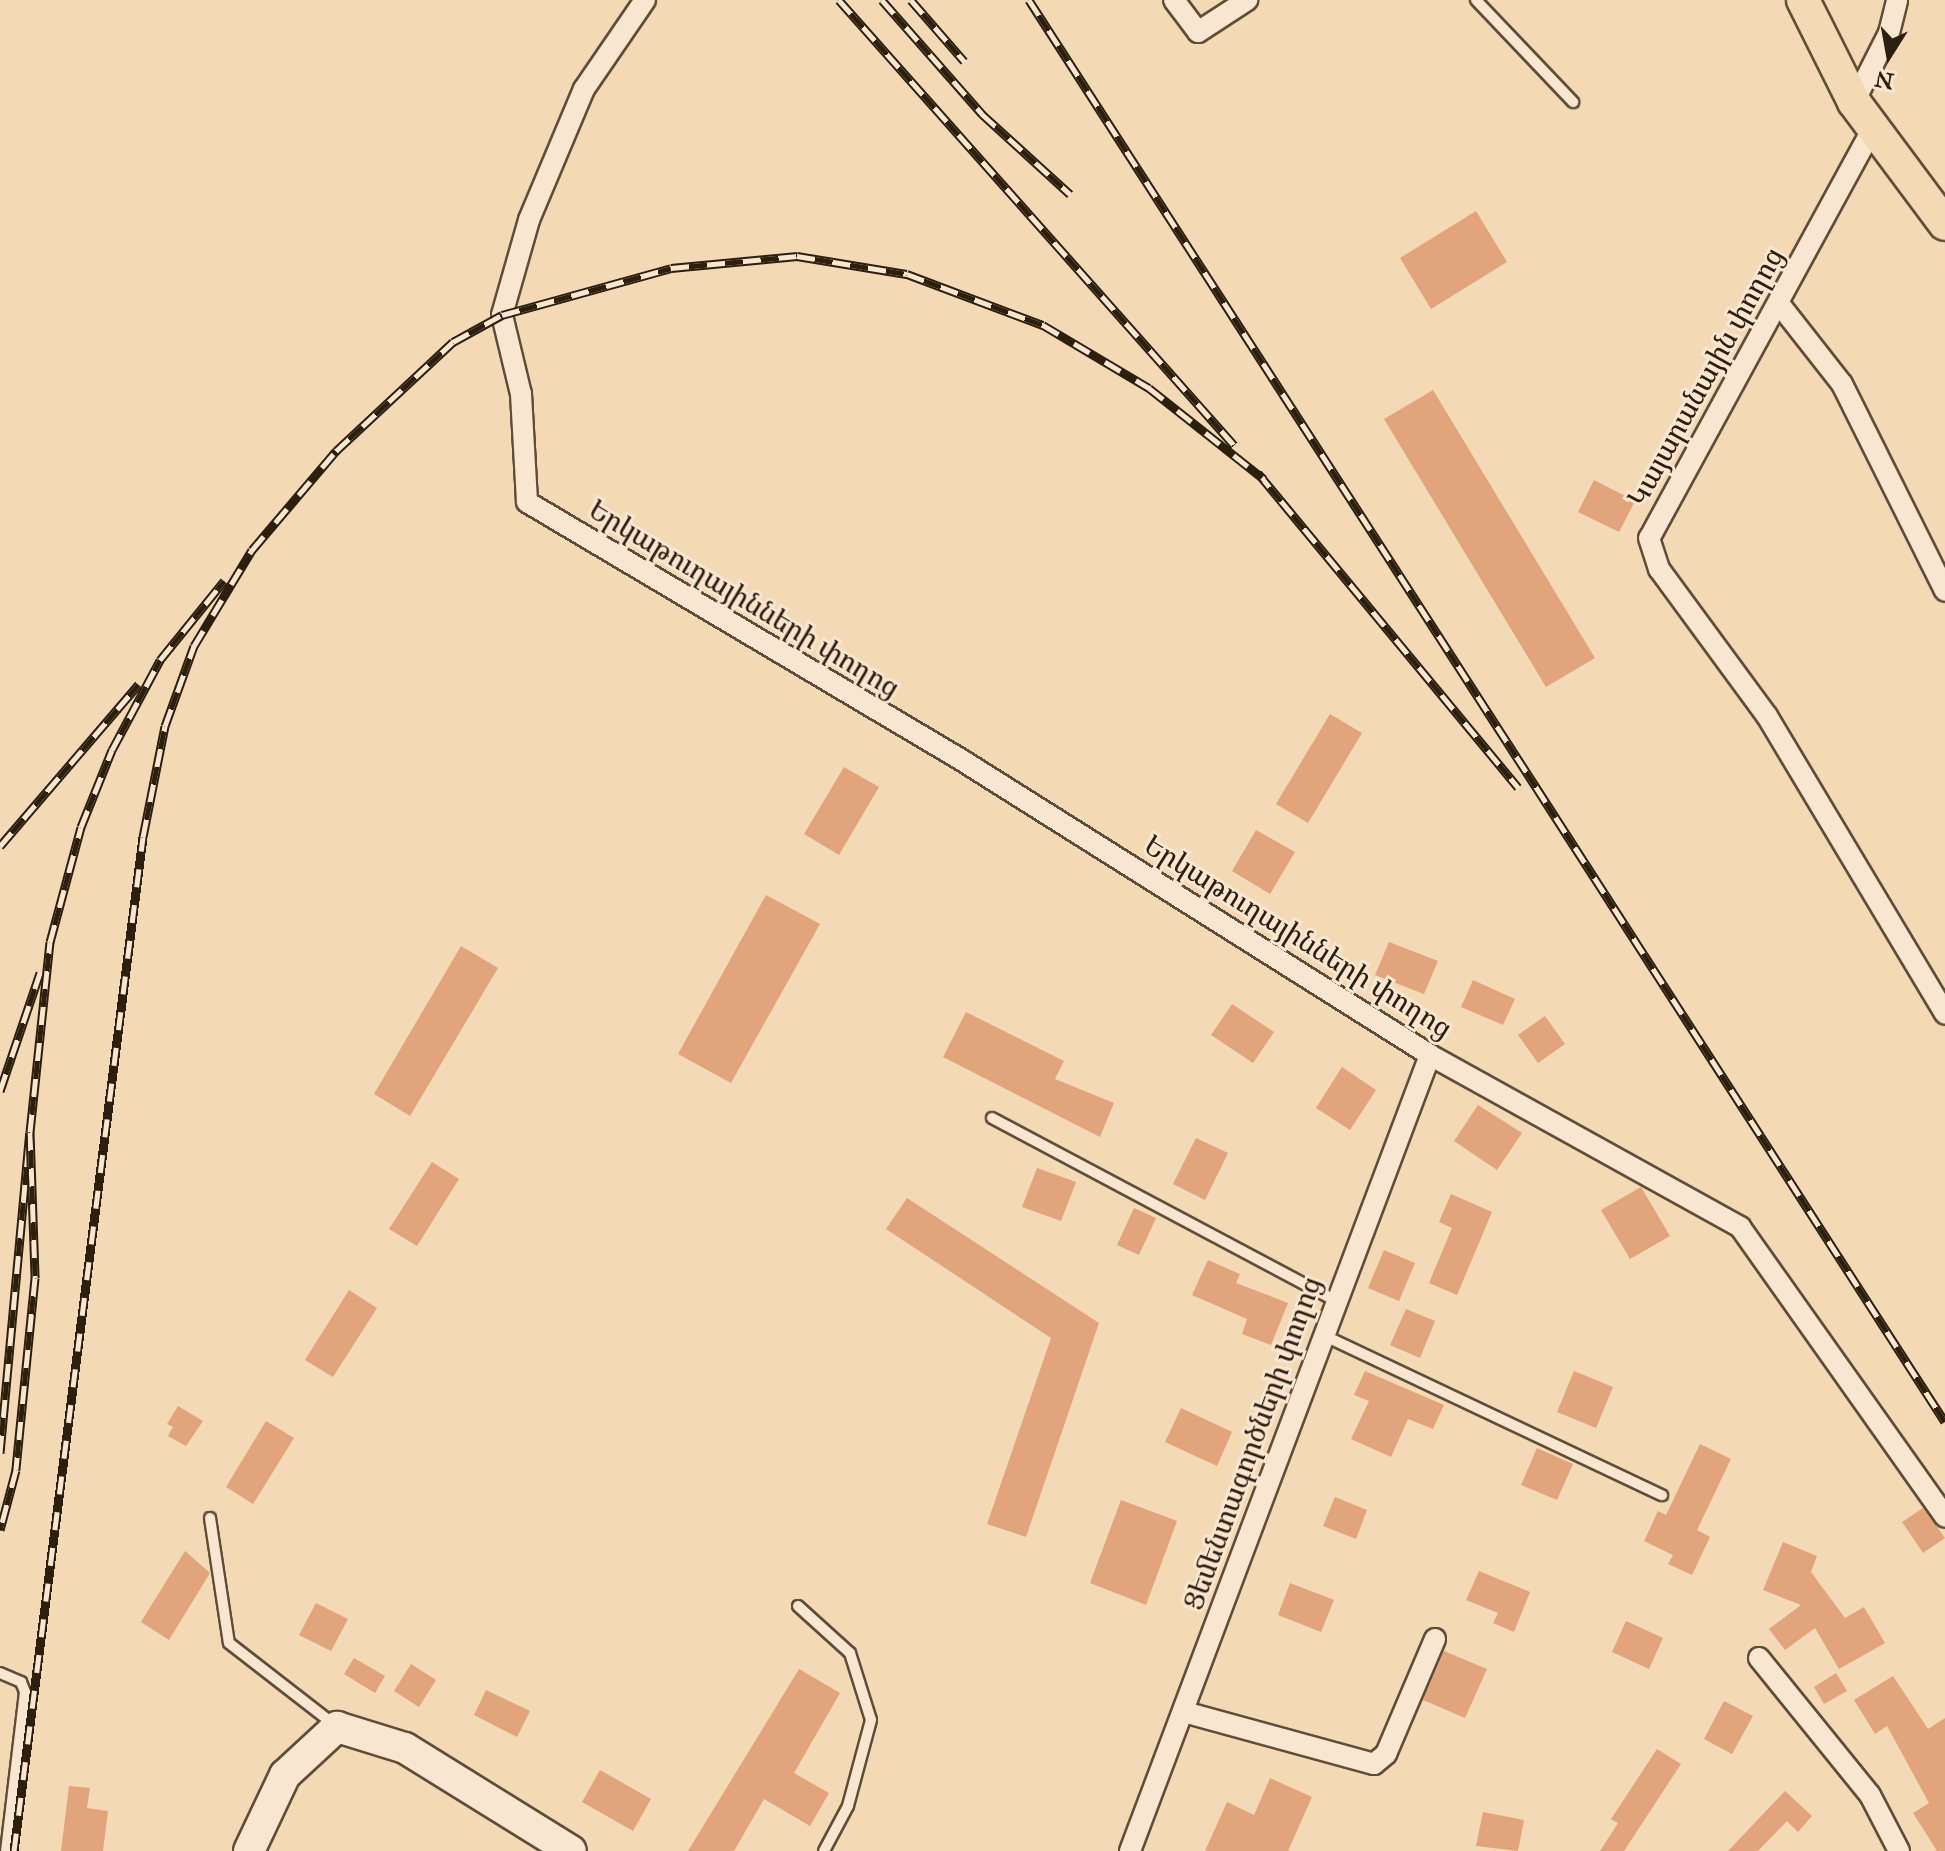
<!DOCTYPE html>
<html>
<head>
<meta charset="utf-8">
<style>
  body { margin:0 }
  #map { position:relative; width:1945px; height:1851px; overflow:hidden; background:#f4d9b6; font-family:"IM FELL Great Primer","Noto Serif Armenian",serif }
  div>[style] { position:absolute }
  .building>* { inset:0; background:#e1a47c }
  .roads { filter:drop-shadow(2px 0 #5e4e37) drop-shadow(-2px 0 #5e4e37) drop-shadow(0 2px #5e4e37) drop-shadow(0 -2px #5e4e37) }
  .lane>* { height:10px; margin:-5px; padding:0 5px; transform-origin:5px; border-radius:5px; background:#f8e6d0 }
  .street>* { height:20px; margin:-10px; padding:0 10px; transform-origin:10px; border-radius:10px; background:#f8e6d0 }
  .secondary>* { height:30px; margin:-15px; padding:0 15px; transform-origin:15px; border-radius:15px; background:#f8e6d0 }
  .primary>* { height:32px; margin:-16px; padding:0 16px; transform-origin:16px; border-radius:16px; background:#f4d9b6 }
  .rail>* { height:9px; margin-top:-4.5px; transform-origin:0; background:repeating-linear-gradient(90deg,#f8e6d0 0 18px,#2c1f0d 0 36px); box-sizing:border-box; border-block:2px solid #2c1f0d }
  span { translate:-50% -50%; white-space:nowrap; text-align:center; line-height:1.15; -webkit-text-stroke:6px #f8e6d0; paint-order:stroke }
  .street-label { font-size:28px; color:#2c1f0d }
  .north { position:absolute; left:1849px; top:16px; width:80px; height:80px; -webkit-text-stroke:6px #f8e6d0; paint-order:stroke; rotate:191deg; font-size:22px; font-weight:700; line-height:32px; text-align:center; color:#2c1f0d }
  .north::after { content:''; display:block; margin:auto; width:28px; height:36px; background:#2c1f0d; clip-path:polygon(50% 0,100% 100%,50% 72%,0 100%) }
</style>
</head>
<body>
<div id="map">
  <div class="building">
    <i style="clip-path:polygon(1476px 211px,1507px 262px,1431px 309px,1400px 258px)"></i>
    <i style="clip-path:polygon(1433px 390px,1595px 658px,1546px 687px,1384px 419px)"></i>
    <i style="clip-path:polygon(1594px 480px,1635px 501px,1619px 532px,1578px 512px)"></i>
    <i style="clip-path:polygon(1330px 714px,1362px 733px,1308px 823px,1276px 804px)"></i>
    <i style="clip-path:polygon(844px 767px,879px 787px,839px 855px,804px 834px)"></i>
    <i style="clip-path:polygon(1256px 830px,1295px 852px,1270px 894px,1232px 871px)"></i>
    <i style="clip-path:polygon(766px 895px,820px 924px,731px 1083px,678px 1054px)"></i>
    <i style="clip-path:polygon(1389px 942px,1438px 961px,1424px 994px,1375px 975px)"></i>
    <i style="clip-path:polygon(461px 946px,498px 968px,410px 1116px,374px 1094px)"></i>
    <i style="clip-path:polygon(1473px 980px,1515px 999px,1503px 1025px,1461px 1007px)"></i>
    <i style="clip-path:polygon(1232px 1004px,1274px 1032px,1253px 1063px,1211px 1035px)"></i>
    <i style="clip-path:polygon(966px 1012px,1064px 1061px,1055px 1079px,1114px 1103px,1100px 1137px,943px 1057px)"></i>
    <i style="clip-path:polygon(1545px 1016px,1565px 1044px,1538px 1063px,1518px 1035px)"></i>
    <i style="clip-path:polygon(1342px 1067px,1376px 1090px,1350px 1130px,1316px 1108px)"></i>
    <i style="clip-path:polygon(1478px 1105px,1522px 1133px,1497px 1170px,1454px 1141px)"></i>
    <i style="clip-path:polygon(1196px 1138px,1228px 1153px,1205px 1200px,1173px 1184px)"></i>
    <i style="clip-path:polygon(432px 1162px,459px 1179px,417px 1246px,389px 1229px)"></i>
    <i style="clip-path:polygon(1037px 1168px,1076px 1182px,1061px 1221px,1022px 1207px)"></i>
    <i style="clip-path:polygon(1641px 1187px,1670px 1236px,1630px 1259px,1601px 1210px)"></i>
    <i style="clip-path:polygon(1451px 1194px,1492px 1212px,1457px 1295px,1429px 1283px,1452px 1228px,1439px 1222px)"></i>
    <i style="clip-path:polygon(907px 1198px,1099px 1323px,1026px 1537px,987px 1524px,1051px 1338px,886px 1229px)"></i>
    <i style="clip-path:polygon(1134px 1208px,1156px 1218px,1139px 1255px,1117px 1245px)"></i>
    <i style="clip-path:polygon(1384px 1250px,1415px 1263px,1399px 1301px,1368px 1288px)"></i>
    <i style="clip-path:polygon(1208px 1260px,1240px 1274px,1236px 1283px,1288px 1303px,1271px 1345px,1242px 1334px,1247px 1319px,1192px 1295px)"></i>
    <i style="clip-path:polygon(349px 1290px,377px 1308px,333px 1377px,305px 1360px)"></i>
    <i style="clip-path:polygon(1406px 1309px,1435px 1321px,1420px 1358px,1390px 1345px)"></i>
    <i style="clip-path:polygon(1365px 1371px,1444px 1405px,1433px 1429px,1408px 1419px,1391px 1457px,1351px 1439px,1369px 1401px,1354px 1395px)"></i>
    <i style="clip-path:polygon(1574px 1371px,1613px 1387px,1596px 1428px,1557px 1412px)"></i>
    <i style="clip-path:polygon(178px 1406px,203px 1421px,186px 1446px,168px 1436px,173px 1427px,167px 1424px)"></i>
    <i style="clip-path:polygon(1181px 1408px,1232px 1432px,1217px 1466px,1165px 1442px)"></i>
    <i style="clip-path:polygon(266px 1421px,294px 1438px,253px 1504px,226px 1487px)"></i>
    <i style="clip-path:polygon(1700px 1444px,1731px 1459px,1697px 1530px,1710px 1537px,1692px 1575px,1668px 1564px,1673px 1555px,1644px 1541px,1658px 1511px,1666px 1515px)"></i>
    <i style="clip-path:polygon(1537px 1448px,1573px 1464px,1557px 1500px,1521px 1485px)"></i>
    <i style="clip-path:polygon(1335px 1497px,1367px 1510px,1356px 1539px,1323px 1526px)"></i>
    <i style="clip-path:polygon(1121px 1500px,1177px 1521px,1146px 1605px,1090px 1583px)"></i>
    <i style="clip-path:polygon(1923px 1508px,1945px 1538px,1923px 1553px,1902px 1522px)"></i>
    <i style="clip-path:polygon(1783px 1542px,1817px 1556px,1811px 1572px,1845px 1618px,1864px 1607px,1885px 1643px,1839px 1669px,1815px 1628px,1785px 1650px,1769px 1629px,1801px 1605px,1763px 1590px)"></i>
    <i style="clip-path:polygon(185px 1551px,210px 1573px,169px 1640px,141px 1622px)"></i>
    <i style="clip-path:polygon(1479px 1571px,1530px 1592px,1514px 1632px,1493px 1623px,1498px 1613px,1466px 1600px)"></i>
    <i style="clip-path:polygon(1290px 1583px,1334px 1600px,1321px 1632px,1278px 1615px)"></i>
    <i style="clip-path:polygon(316px 1603px,348px 1619px,331px 1651px,299px 1635px)"></i>
    <i style="clip-path:polygon(1626px 1621px,1663px 1638px,1649px 1669px,1612px 1652px)"></i>
    <i style="clip-path:polygon(1444px 1651px,1487px 1669px,1465px 1718px,1423px 1700px)"></i>
    <i style="clip-path:polygon(354px 1658px,385px 1676px,375px 1693px,344px 1674px)"></i>
    <i style="clip-path:polygon(411px 1664px,436px 1680px,419px 1707px,394px 1691px)"></i>
    <i style="clip-path:polygon(799px 1669px,840px 1693px,794px 1773px,829px 1793px,810px 1826px,764px 1799px,734px 1851px,688px 1851px)"></i>
    <i style="clip-path:polygon(1836px 1673px,1847px 1691px,1824px 1704px,1814px 1687px)"></i>
    <i style="clip-path:polygon(1893px 1676px,1928px 1729px,1945px 1718px,1945px 1851px,1937px 1851px,1913px 1813px,1929px 1803px,1887px 1726px,1875px 1734px,1854px 1700px)"></i>
    <i style="clip-path:polygon(486px 1690px,530px 1711px,517px 1737px,474px 1715px)"></i>
    <i style="clip-path:polygon(1724px 1701px,1753px 1716px,1732px 1754px,1704px 1739px)"></i>
    <i style="clip-path:polygon(1657px 1749px,1681px 1764px,1624px 1851px,1600px 1851px,1618px 1823px,1611px 1819px)"></i>
    <i style="clip-path:polygon(600px 1770px,651px 1799px,633px 1831px,582px 1802px)"></i>
    <i style="clip-path:polygon(1270px 1778px,1312px 1797px,1288px 1851px,1205px 1851px,1227px 1802px,1254px 1815px)"></i>
    <i style="clip-path:polygon(69px 1786px,90px 1788px,87px 1808px,108px 1811px,103px 1851px,61px 1851px)"></i>
    <i style="clip-path:polygon(1785px 1791px,1812px 1816px,1798px 1832px,1787px 1821px,1758px 1851px,1728px 1851px)"></i>
    <i style="clip-path:polygon(1483px 1812px,1524px 1820px,1518px 1851px,1476px 1846px)"></i>
  </div>
  <div class="roads">
    <div class="lane">
      <i style="left:1476px;top:0;width:141px;rotate:46.4deg"></i>
      <i style="left:992px;top:1118px;width:387px;rotate:28deg"></i>
      <i style="left:1323px;top:1335px;width:375px;rotate:25.3deg"></i>
      <i style="left:210px;top:1518px;width:126px;rotate:81.4deg"></i>
      <i style="left:229px;top:1643px;width:135px;rotate:37.8deg"></i>
      <i style="left:798px;top:1606px;width:70px;rotate:42.1deg"></i>
      <i style="left:850px;top:1653px;width:70px;rotate:72.6deg"></i>
      <i style="left:871px;top:1720px;width:89px;rotate:105deg"></i>
      <i style="left:848px;top:1806px;width:51px;rotate:118.1deg"></i>
      <i style="left:0;top:1673px;width:23px;rotate:23deg"></i>
      <i style="left:21px;top:1682px;width:11px;rotate:68deg"></i>
      <i style="left:25px;top:1692px;width:160px;rotate:96.8deg"></i>
    </div>
    <div class="street">
      <i style="left:645px;top:0;width:108px;rotate:124.4deg"></i>
      <i style="left:584px;top:89px;width:142px;rotate:112.8deg"></i>
      <i style="left:529px;top:220px;width:99px;rotate:105.9deg"></i>
      <i style="left:502px;top:315px;width:81px;rotate:76.5deg"></i>
      <i style="left:521px;top:394px;width:108px;rotate:86.8deg"></i>
      <i style="left:527px;top:502px;width:504px;rotate:30.69deg"></i>
      <i style="left:960px;top:759px;width:555px;rotate:32.2deg"></i>
      <i style="left:1430px;top:1055px;width:355px;rotate:29deg"></i>
      <i style="left:1740px;top:1227px;width:355px;rotate:54.7deg"></i>
      <i style="left:1174px;top:0;width:40px;rotate:53deg"></i>
      <i style="left:1198px;top:32px;width:59px;rotate:-33.1deg"></i>
      <i style="left:1854px;top:102px;width:77px;rotate:-63.1deg"></i>
      <i style="left:1889px;top:33px;width:34px;rotate:-76deg"></i>
      <i style="left:1873px;top:128px;width:467px;rotate:118.6deg"></i>
      <i style="left:1649px;top:538px;width:33px;rotate:72deg"></i>
      <i style="left:1659px;top:569px;width:182px;rotate:53.7deg"></i>
      <i style="left:1767px;top:716px;width:347px;rotate:59.1deg"></i>
      <i style="left:1780px;top:305px;width:100px;rotate:51.9deg"></i>
      <i style="left:1842px;top:384px;width:231px;rotate:63.5deg"></i>
      <i style="left:1759px;top:1658px;width:176px;rotate:51deg"></i>
      <i style="left:1870px;top:1795px;width:63px;rotate:62.6deg"></i>
      <i style="left:1184px;top:1712px;width:197px;rotate:15.3deg"></i>
      <i style="left:1374px;top:1764px;width:16px;rotate:-40deg"></i>
      <i style="left:1386px;top:1754px;width:125px;rotate:-66.9deg"></i>
      <i style="left:1130px;top:1851px;width:851px;rotate:-69.35deg"></i>
    </div>
    <div class="secondary">
      <i style="left:249px;top:1851px;width:84px;rotate:-64.7deg"></i>
      <i style="left:285px;top:1775px;width:71px;rotate:-42.7deg"></i>
      <i style="left:337px;top:1727px;width:71px;rotate:17.2deg"></i>
      <i style="left:405px;top:1748px;width:195px;rotate:31.8deg"></i>
    </div>
    <div class="primary">
      <i style="left:1803px;top:0;width:114px;rotate:63.4deg"></i>
      <i style="left:1854px;top:102px;width:152px;rotate:53.3deg"></i>
    </div>
  </div>
  <div class="rail">
    <i style="left:839px;top:0;width:595px;rotate:48.41deg"></i>
    <i style="left:882px;top:0;width:152px;rotate:48.7deg"></i>
    <i style="left:982px;top:114px;width:119px;rotate:42.3deg"></i>
    <i style="left:911px;top:0;width:81px;rotate:49deg"></i>
    <i style="left:1029px;top:0;width:1691px;rotate:57.21deg"></i>
    <i style="left:1258px;top:473px;width:408px;rotate:50.4deg"></i>
    <i style="left:0;top:846px;width:213px;rotate:-49.4deg"></i>
    <i style="left:0;top:1091px;width:125px;rotate:-71.3deg"></i>
    <i style="left:30px;top:1132px;width:191px;rotate:-84deg"></i>
    <i style="left:50px;top:942px;width:119px;rotate:-74.9deg"></i>
    <i style="left:81px;top:827px;width:83px;rotate:-68.1deg"></i>
    <i style="left:112px;top:750px;width:102px;rotate:-61.9deg"></i>
    <i style="left:160px;top:660px;width:102px;rotate:-51deg"></i>
    <i style="left:0;top:1453px;width:322px;rotate:-84.7deg"></i>
    <i style="left:30px;top:1132px;width:146px;rotate:88deg"></i>
    <i style="left:35px;top:1278px;width:193px;rotate:95.7deg"></i>
    <i style="left:16px;top:1470px;width:62px;rotate:104.9deg"></i>
    <i style="left:14px;top:1851px;width:1022px;rotate:-82.75deg"></i>
    <i style="left:143px;top:837px;width:113px;rotate:-78.8deg"></i>
    <i style="left:165px;top:726px;width:85px;rotate:-70.1deg"></i>
    <i style="left:194px;top:646px;width:112px;rotate:-58.9deg"></i>
    <i style="left:252px;top:550px;width:130px;rotate:-49.7deg"></i>
    <i style="left:336px;top:451px;width:160px;rotate:-43deg"></i>
    <i style="left:453px;top:342px;width:56px;rotate:-28.9deg"></i>
    <i style="left:502px;top:315px;width:175px;rotate:-15.5deg"></i>
    <i style="left:671px;top:268px;width:127px;rotate:-5.4deg"></i>
    <i style="left:797px;top:256px;width:111px;rotate:9.3deg"></i>
    <i style="left:907px;top:274px;width:145px;rotate:20.6deg"></i>
    <i style="left:1043px;top:325px;width:123px;rotate:30.7deg"></i>
    <i style="left:1149px;top:388px;width:147px;rotate:38.4deg"></i>
  </div>
  <div class="street-label">
    <span style="left:1706px;top:377px;rotate:-61deg">Կայարանային փողոց</span>
    <span style="left:744px;top:599px;rotate:31deg">Երկաթուղայինների փողոց</span>
    <span style="left:1298px;top:937px;rotate:32deg">Երկաթուղայինների փողոց</span>
    <span style="left:1253px;top:1443px;rotate:-70deg">Ցեմենտագործների փողոց</span>
  </div>
  <div class="north">N</div>
</div>
</body>
</html>
